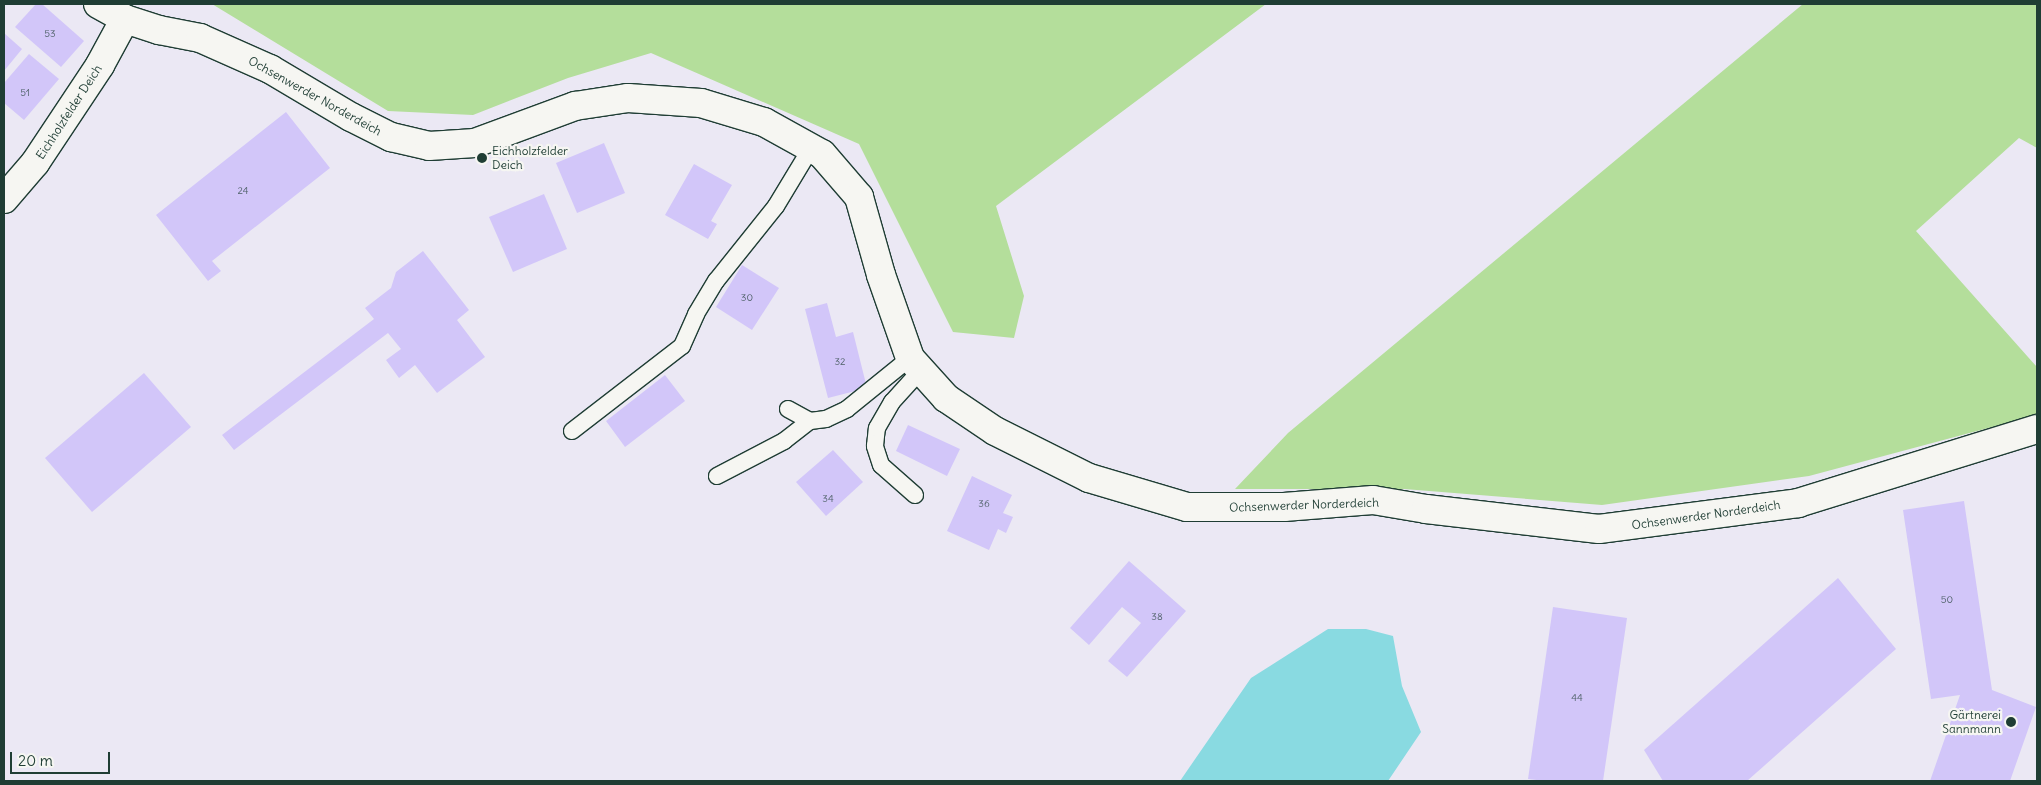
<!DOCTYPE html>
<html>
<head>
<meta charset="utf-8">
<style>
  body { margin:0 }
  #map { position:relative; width:2041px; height:785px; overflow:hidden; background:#ebe8f4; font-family:Delius,sans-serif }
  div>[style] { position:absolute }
  .green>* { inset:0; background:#b4de9b }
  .water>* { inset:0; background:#89dae1 }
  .building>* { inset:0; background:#d2c6f9 }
  .roads { filter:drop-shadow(1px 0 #1f3d34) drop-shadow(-1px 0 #1f3d34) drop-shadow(0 1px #1f3d34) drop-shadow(0 -1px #1f3d34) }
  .service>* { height:16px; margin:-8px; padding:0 8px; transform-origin:8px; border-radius:8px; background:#f6f6f2 }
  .minor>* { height:28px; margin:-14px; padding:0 14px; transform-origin:14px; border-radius:14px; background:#f6f6f2 }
  .tertiary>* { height:28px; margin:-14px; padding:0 14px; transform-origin:14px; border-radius:14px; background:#f6f6f2 }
  .dots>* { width:14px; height:14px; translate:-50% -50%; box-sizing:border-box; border:2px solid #f6f6f2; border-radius:50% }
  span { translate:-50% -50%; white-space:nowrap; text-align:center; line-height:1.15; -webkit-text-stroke:4.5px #f6f6f2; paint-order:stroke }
  .number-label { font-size:10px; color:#4c5f65 }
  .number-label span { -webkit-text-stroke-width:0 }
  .street-label { font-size:12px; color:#1f3d34 }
  .poi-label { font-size:12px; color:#1f3d34 }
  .left { translate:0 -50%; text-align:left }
  .right { translate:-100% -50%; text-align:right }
  .frame { position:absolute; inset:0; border:5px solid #1f3d34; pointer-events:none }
  .scale { position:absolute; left:10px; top:752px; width:100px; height:22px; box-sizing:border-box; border:2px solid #1f3d34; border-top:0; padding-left:6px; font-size:15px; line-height:18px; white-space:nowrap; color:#1f3d34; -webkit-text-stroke:4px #f6f6f2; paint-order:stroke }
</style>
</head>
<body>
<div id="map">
  <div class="green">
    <i style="clip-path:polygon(212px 4px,1266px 4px,996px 206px,1024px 296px,1014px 338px,953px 332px,859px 144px,651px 53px,568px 78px,473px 115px,388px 111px)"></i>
    <i style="clip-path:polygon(1803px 4px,2037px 4px,2037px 148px,2019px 138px,1916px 231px,2037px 367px,2037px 415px,1809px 476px,1602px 505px,1404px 489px,1235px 489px,1288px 433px)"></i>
  </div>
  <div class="water">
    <i style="clip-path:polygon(1328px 629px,1366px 629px,1393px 636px,1402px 686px,1421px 732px,1388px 781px,1180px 781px,1251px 678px)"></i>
  </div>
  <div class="building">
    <i style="clip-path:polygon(36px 4px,42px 4px,84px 41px,61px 67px,15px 27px)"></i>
    <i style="clip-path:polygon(4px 33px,22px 49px,4px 71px)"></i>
    <i style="clip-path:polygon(29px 54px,59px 79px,24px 120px,4px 103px,4px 83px)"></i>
    <i style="clip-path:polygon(286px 112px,330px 168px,212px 261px,221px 271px,208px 281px,156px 215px)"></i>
    <i style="clip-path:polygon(604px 143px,625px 193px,577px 213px,556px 163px)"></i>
    <i style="clip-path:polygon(694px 164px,732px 185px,711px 221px,717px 224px,708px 239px,665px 215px)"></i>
    <i style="clip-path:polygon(544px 194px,567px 249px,513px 272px,489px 217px)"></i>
    <i style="clip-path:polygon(423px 251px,469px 310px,457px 320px,485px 357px,437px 393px,415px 365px,399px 378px,386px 360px,401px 349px,388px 333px,234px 450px,222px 435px,374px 319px,365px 308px,391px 288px,396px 272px)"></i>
    <i style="clip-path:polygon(742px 265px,779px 288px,752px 330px,716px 307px)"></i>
    <i style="clip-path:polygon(827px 303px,836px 337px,853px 332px,867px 388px,828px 398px,805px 309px)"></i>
    <i style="clip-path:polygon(144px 373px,191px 427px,92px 512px,45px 458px)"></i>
    <i style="clip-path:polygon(665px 375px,685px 401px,625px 447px,606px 421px)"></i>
    <i style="clip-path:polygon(908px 425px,960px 449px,947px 476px,896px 451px)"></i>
    <i style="clip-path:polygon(833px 450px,863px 482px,826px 516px,796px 482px)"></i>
    <i style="clip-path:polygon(972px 476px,1012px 495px,1003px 513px,1013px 517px,1006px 533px,998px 529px,989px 550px,947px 531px)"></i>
    <i style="clip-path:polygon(1964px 501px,1992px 690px,2036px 707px,2010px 781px,1930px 781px,1960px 695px,1931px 699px,1903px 510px)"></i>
    <i style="clip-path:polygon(1129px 561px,1186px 611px,1127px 677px,1108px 661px,1141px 623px,1122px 607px,1089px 645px,1070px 628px)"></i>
    <i style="clip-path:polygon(1838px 578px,1896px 649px,1747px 781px,1663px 781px,1644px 750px)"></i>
    <i style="clip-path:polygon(1553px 607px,1627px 618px,1603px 781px,1545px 781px,1528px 779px)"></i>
  </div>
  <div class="roads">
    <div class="service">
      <i style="left:788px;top:409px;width:25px;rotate:29deg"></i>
      <i style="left:810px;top:421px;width:16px;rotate:-7deg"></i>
      <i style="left:826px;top:419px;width:23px;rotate:-25deg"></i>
      <i style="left:847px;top:409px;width:81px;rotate:-39deg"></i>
      <i style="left:572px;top:431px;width:139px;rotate:-37.7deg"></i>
      <i style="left:682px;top:346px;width:35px;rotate:-66deg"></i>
      <i style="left:696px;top:314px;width:39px;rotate:-59deg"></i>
      <i style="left:716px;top:281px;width:96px;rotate:-51.3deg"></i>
      <i style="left:776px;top:206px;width:68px;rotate:-58.9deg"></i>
      <i style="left:717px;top:476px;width:76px;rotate:-27.6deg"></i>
      <i style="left:784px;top:441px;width:33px;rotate:-38deg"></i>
      <i style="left:915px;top:495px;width:45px;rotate:-138.6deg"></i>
      <i style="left:881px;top:465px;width:20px;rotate:-108deg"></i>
      <i style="left:875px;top:446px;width:18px;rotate:-84deg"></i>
      <i style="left:877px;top:428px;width:30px;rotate:-60deg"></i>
      <i style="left:892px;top:402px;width:43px;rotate:-47.8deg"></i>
    </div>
    <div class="minor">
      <i style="left:4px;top:199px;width:48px;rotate:-49.3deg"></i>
      <i style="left:35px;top:163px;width:118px;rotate:-56.4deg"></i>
      <i style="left:100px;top:65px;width:52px;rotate:-61.5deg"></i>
    </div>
    <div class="tertiary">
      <i style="left:98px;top:4px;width:31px;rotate:29deg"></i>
      <i style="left:125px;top:19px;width:36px;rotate:18deg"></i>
      <i style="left:159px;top:30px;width:42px;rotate:11deg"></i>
      <i style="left:200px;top:38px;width:77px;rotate:23.9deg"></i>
      <i style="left:270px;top:69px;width:94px;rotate:30.7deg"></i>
      <i style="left:351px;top:117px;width:45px;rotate:26.6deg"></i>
      <i style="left:391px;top:137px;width:39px;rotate:13deg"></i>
      <i style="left:429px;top:146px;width:46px;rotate:-3.7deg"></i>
      <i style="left:475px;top:143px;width:107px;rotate:-20.3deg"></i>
      <i style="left:575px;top:106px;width:54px;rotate:-8.6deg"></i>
      <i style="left:628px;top:98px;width:73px;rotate:3.9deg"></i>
      <i style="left:701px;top:103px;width:66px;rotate:16.8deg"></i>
      <i style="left:764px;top:122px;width:66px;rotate:28.9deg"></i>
      <i style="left:822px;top:154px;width:57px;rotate:49.3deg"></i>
      <i style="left:859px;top:197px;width:81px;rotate:74.2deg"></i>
      <i style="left:881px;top:275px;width:88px;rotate:70.7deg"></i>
      <i style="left:910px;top:358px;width:54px;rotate:48deg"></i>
      <i style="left:946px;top:398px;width:59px;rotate:34deg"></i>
      <i style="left:995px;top:431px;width:105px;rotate:26.6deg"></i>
      <i style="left:1089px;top:478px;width:102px;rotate:16.5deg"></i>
      <i style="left:1187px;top:507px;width:97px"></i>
      <i style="left:1284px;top:507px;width:89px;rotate:-4.5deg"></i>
      <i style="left:1373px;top:500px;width:54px;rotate:9.6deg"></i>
      <i style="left:1426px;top:509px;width:174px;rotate:6.6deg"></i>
      <i style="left:1599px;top:529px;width:201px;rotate:-7.4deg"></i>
      <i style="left:1798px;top:503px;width:250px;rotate:-17.2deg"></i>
    </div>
  </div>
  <div class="dots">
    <i style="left:482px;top:158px;background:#1f3d34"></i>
    <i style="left:2011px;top:722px;background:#1f3d34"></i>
  </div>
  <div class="number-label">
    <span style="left:50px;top:34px">53</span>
    <span style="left:25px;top:93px">51</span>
    <span style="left:243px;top:191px">24</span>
    <span style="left:747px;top:298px">30</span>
    <span style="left:840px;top:362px">32</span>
    <span style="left:828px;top:499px">34</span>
    <span style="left:984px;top:504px">36</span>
    <span style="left:1947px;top:600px">50</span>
    <span style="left:1157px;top:617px">38</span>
    <span style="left:1577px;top:698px">44</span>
  </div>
  <div class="street-label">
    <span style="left:315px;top:96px;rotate:29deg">Ochsenwerder Norderdeich</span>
    <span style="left:69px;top:112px;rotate:-57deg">Eichholzfelder Deich</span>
    <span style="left:1304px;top:505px;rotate:-2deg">Ochsenwerder Norderdeich</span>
    <span style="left:1706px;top:515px;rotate:-8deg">Ochsenwerder Norderdeich</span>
  </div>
  <div class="poi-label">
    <span class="left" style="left:492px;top:158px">Eichholzfelder<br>Deich</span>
    <span class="right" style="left:2001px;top:722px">Gärtnerei<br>Sannmann</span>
  </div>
  <div class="frame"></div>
  <div class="scale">20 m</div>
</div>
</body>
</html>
